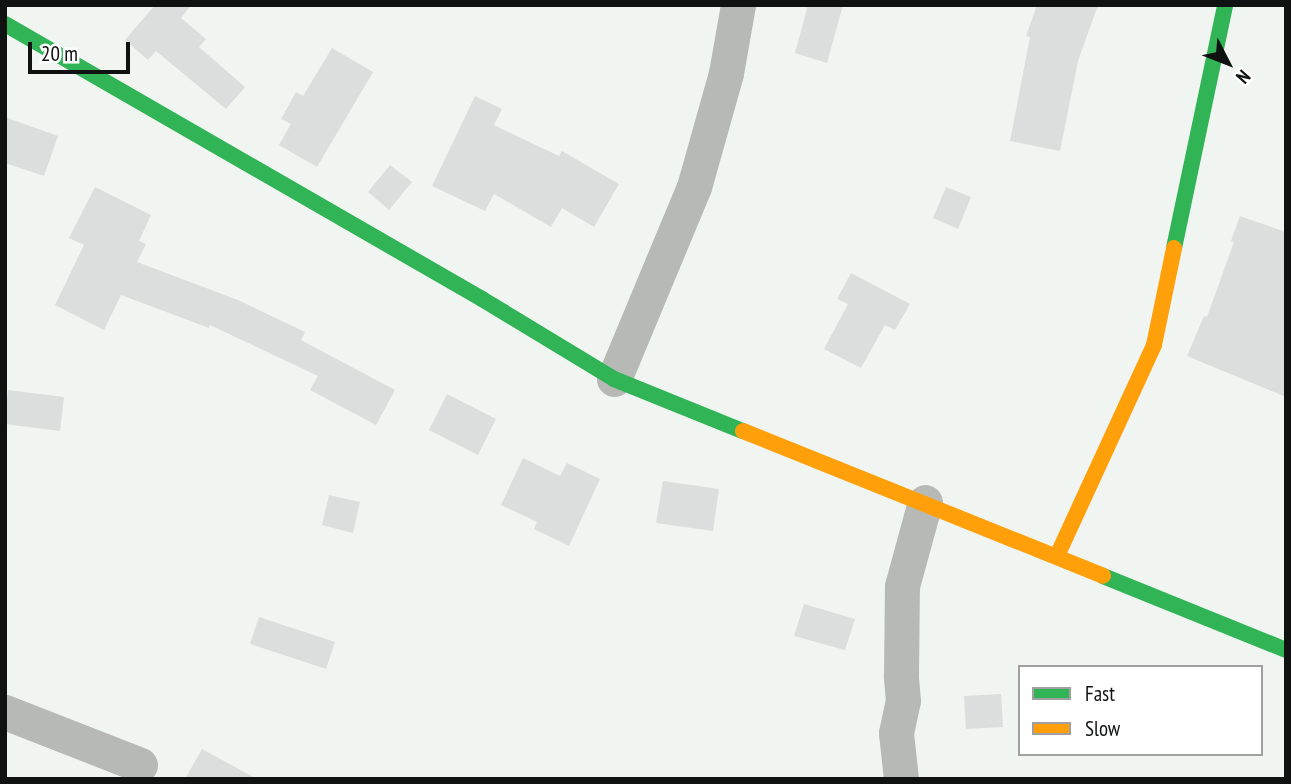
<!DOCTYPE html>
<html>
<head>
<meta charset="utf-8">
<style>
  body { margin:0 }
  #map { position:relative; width:1291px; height:784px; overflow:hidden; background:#f0f5f2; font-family:"PT Sans Narrow",sans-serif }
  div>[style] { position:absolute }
  .building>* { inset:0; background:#dadedd }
  .street>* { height:35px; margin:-17.5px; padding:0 17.5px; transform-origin:17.5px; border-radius:17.5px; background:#b7b9b6 }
  .fast>* { height:16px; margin:-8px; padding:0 8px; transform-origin:8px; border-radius:8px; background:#30b455 }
  .slow>* { height:16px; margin:-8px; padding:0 8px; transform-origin:8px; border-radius:8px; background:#ff9f0a }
  span { translate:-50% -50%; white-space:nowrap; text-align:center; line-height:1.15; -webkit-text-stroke:6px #fff; paint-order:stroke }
  .frame { position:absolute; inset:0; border:7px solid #0f1210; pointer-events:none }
  .legend { position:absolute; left:1018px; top:665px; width:245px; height:91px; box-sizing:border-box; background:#fff; border:2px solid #9fa09f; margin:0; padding:9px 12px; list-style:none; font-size:21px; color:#0f1210 }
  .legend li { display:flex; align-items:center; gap:14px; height:35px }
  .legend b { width:35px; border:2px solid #9fa09f }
  .north { position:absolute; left:1193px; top:28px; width:70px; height:70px; -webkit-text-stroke:5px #fff; paint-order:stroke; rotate:132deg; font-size:19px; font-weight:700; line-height:28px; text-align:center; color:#0f1210 }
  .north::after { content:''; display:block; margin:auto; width:24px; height:32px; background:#0f1210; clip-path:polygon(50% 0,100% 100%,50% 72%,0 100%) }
  .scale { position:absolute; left:28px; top:42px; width:102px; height:32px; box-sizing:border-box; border:4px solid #0f1210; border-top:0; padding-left:9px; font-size:21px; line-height:24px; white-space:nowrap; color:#0f1210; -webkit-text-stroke:5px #fff; paint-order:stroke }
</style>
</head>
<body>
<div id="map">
  <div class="building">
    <i style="clip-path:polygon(155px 5px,191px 5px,181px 18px,206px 39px,199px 47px,245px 87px,226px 109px,156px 51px,148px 60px,125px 40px)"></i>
    <i style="clip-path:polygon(808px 5px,843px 5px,827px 63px,795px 53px)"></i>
    <i style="clip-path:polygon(1037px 5px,1098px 5px,1078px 61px,1060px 151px,1010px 141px,1030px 37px,1026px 36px)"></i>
    <i style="clip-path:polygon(332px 48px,373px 72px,317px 167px,279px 145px,291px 124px,281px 119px,296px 92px,303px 96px)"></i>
    <i style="clip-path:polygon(475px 96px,502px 109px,494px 125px,559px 156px,562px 151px,619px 184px,594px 227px,562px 208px,551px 227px,494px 194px,485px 211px,432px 186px)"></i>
    <i style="clip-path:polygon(5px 117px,58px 136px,44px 176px,5px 163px)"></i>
    <i style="clip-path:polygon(390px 165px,412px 182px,389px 210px,368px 192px)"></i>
    <i style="clip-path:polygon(95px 187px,151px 215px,139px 241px,146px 244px,137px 262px,238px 300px,305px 332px,301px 340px,395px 390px,376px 425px,310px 390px,318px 376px,210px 325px,209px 328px,121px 295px,104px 330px,55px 305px,84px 245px,69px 238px)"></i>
    <i style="clip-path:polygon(946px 187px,971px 197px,958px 229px,933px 218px)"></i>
    <i style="clip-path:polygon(1240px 216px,1286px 232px,1286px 397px,1187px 356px,1204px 316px,1207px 317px,1234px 242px,1231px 241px)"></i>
    <i style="clip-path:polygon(851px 273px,910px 304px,895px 330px,885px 325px,861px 368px,824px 349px,848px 304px,837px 299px)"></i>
    <i style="clip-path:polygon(8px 390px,64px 397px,60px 431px,5px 424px)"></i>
    <i style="clip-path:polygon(447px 394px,496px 419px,478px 455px,429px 430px)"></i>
    <i style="clip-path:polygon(523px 458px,560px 476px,567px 463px,600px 479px,569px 546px,534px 529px,537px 522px,501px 505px)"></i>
    <i style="clip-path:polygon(663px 481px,719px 489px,713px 531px,656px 523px)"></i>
    <i style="clip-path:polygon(329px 495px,360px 502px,353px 533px,322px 525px)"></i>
    <i style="clip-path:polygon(804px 604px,855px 619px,845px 650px,794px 636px)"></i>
    <i style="clip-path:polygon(259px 617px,335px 642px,326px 669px,250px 644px)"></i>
    <i style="clip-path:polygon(1001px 694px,1003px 727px,966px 729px,964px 696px)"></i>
    <i style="clip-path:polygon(202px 749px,257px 779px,185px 779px)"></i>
  </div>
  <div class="street">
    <i style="left:614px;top:379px;width:208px;rotate:-67.4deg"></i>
    <i style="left:694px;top:187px;width:118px;rotate:-74.3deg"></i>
    <i style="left:726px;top:73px;width:69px;rotate:-80deg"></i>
    <i style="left:5px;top:712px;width:145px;rotate:21.4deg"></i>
    <i style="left:901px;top:779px;width:46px;rotate:-96.2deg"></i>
    <i style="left:896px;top:733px;width:33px;rotate:-78deg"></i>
    <i style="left:903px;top:701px;width:25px;rotate:-95deg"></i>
    <i style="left:901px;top:676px;width:90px;rotate:-89.4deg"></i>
    <i style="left:902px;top:586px;width:87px;rotate:-74.7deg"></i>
  </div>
  <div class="fast">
    <i style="left:5px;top:24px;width:551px;rotate:29.96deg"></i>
    <i style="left:482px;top:299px;width:154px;rotate:31.2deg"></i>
    <i style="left:614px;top:379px;width:139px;rotate:22deg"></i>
    <i style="left:1174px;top:248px;width:248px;rotate:-78.1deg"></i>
    <i style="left:1103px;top:576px;width:197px;rotate:22deg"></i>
  </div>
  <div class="slow">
    <i style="left:743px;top:431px;width:388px;rotate:21.9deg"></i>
    <i style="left:1057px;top:556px;width:232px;rotate:-65.3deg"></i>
    <i style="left:1154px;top:345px;width:99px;rotate:-78.3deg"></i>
  </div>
  <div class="frame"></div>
  <ul class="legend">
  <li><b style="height:9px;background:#30b455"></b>Fast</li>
  <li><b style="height:9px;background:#ff9f0a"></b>Slow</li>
  </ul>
  <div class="north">N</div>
  <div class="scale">20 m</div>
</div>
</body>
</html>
